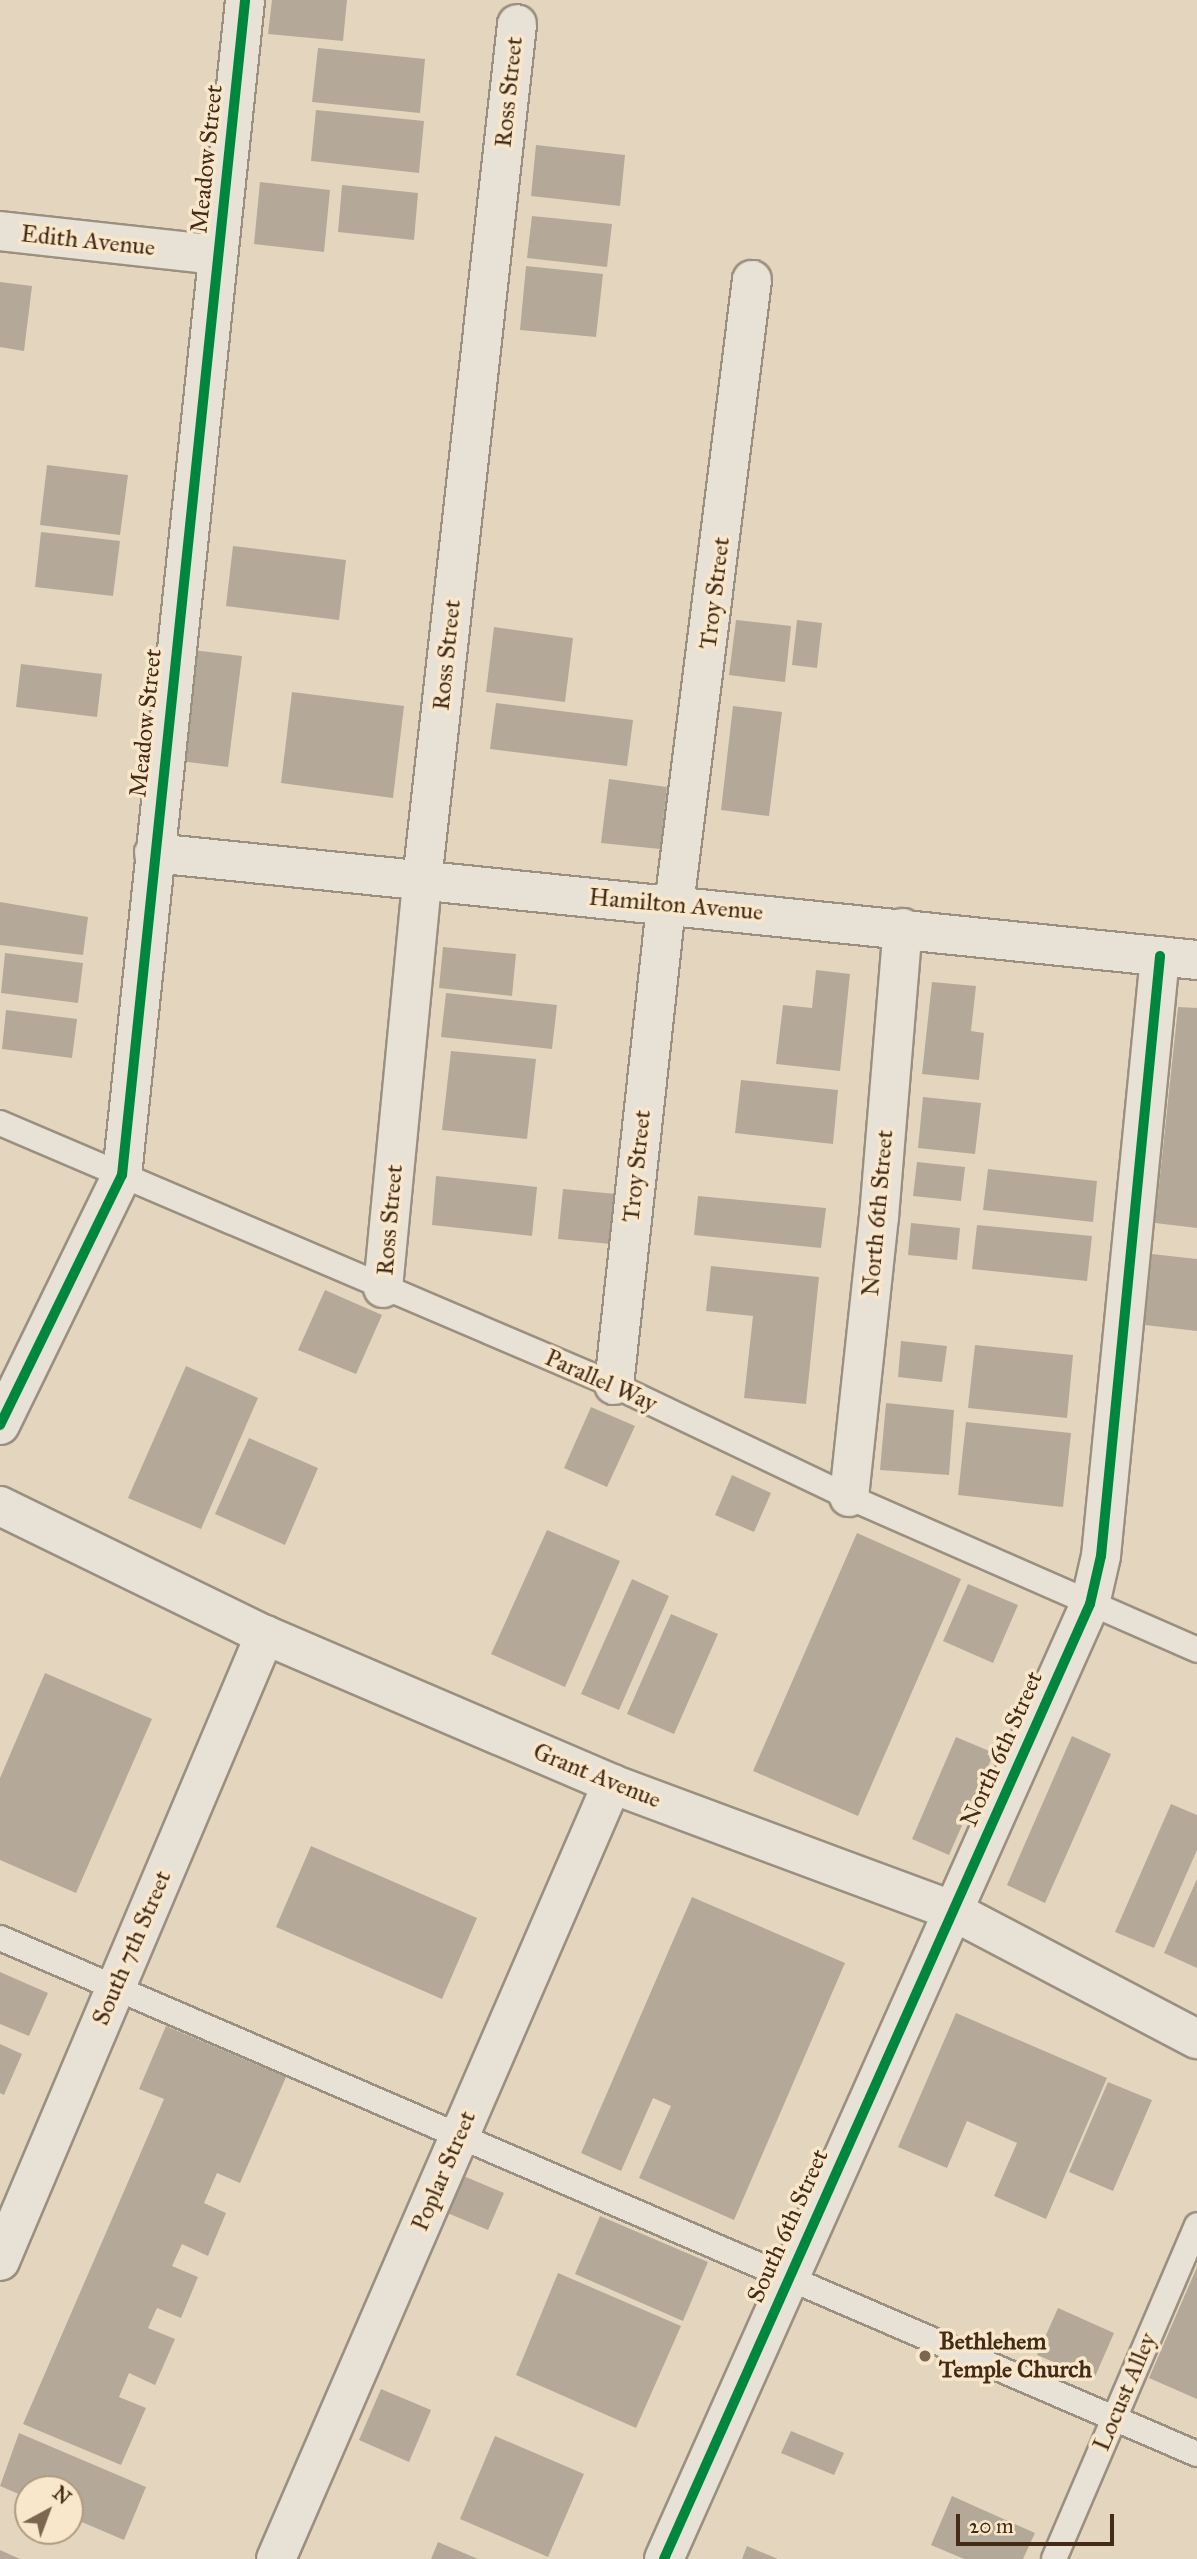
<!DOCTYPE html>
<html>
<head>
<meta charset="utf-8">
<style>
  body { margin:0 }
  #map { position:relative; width:1197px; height:2559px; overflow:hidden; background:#e4d6be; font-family:"IM FELL Great Primer",serif }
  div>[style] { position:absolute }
  .building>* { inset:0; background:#b4a998 }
  .roads { filter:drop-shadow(2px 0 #9b9080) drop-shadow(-2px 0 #9b9080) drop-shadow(0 2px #9b9080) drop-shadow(0 -2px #9b9080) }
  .lane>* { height:24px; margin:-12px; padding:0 12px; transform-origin:12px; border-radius:12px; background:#e8e1d5 }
  .street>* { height:38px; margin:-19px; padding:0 19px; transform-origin:19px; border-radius:19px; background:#e8e1d5 }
  .secondary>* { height:38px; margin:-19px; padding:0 19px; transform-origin:19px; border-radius:19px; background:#e8e1d5 }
  .cycleway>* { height:10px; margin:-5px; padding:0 5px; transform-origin:5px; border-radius:5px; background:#00873e }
  .dots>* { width:19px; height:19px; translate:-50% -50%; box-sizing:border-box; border:4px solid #f8e7ca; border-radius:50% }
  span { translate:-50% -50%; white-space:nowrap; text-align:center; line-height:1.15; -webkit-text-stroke:7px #f8e7ca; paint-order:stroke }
  .street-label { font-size:24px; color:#442a17 }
  .poi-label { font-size:24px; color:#442a17; font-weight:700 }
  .left { translate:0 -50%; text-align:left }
  .north { position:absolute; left:14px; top:2475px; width:70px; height:70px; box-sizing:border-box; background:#f8e7ca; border:2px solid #b09b82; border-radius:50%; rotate:41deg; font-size:19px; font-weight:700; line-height:28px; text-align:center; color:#442a17 }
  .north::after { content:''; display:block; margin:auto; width:24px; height:32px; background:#7c6651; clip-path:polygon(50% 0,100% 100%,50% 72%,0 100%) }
  .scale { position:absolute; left:956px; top:2514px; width:158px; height:32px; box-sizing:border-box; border:4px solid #442a17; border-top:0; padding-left:9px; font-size:21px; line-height:24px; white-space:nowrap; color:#442a17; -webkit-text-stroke:5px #f8e7ca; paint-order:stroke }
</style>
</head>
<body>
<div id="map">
  <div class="building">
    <i style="clip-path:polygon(272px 0,347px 0,343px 41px,268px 34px)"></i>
    <i style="clip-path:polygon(318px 48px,425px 59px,420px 113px,312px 102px)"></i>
    <i style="clip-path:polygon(316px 110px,424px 121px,419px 173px,311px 161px)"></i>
    <i style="clip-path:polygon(536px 145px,625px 155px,620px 206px,531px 196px)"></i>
    <i style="clip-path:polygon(260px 182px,330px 190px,324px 252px,254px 244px)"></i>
    <i style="clip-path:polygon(342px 185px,418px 193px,414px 240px,338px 232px)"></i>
    <i style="clip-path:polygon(532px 216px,612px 224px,607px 267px,527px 258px)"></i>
    <i style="clip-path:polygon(526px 266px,603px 274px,596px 337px,520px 330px)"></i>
    <i style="clip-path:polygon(0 282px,32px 286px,24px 351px,0 347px)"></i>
    <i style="clip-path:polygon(47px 465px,128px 475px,120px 535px,40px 525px)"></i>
    <i style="clip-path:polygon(41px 532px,120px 541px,113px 596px,35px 587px)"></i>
    <i style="clip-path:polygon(233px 546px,346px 560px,339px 620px,226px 606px)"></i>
    <i style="clip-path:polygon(736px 620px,791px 626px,785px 682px,729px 675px)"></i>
    <i style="clip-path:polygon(797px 620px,822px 623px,817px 668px,792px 665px)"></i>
    <i style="clip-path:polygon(494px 627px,573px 638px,565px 702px,486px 692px)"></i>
    <i style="clip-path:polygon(193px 650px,242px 656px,228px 767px,180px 761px)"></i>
    <i style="clip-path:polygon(21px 664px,102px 674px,97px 717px,16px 707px)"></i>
    <i style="clip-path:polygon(292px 692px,404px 706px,393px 798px,281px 783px)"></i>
    <i style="clip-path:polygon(496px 703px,633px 720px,627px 766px,490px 749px)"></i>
    <i style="clip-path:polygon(733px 706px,782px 712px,769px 816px,721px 810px)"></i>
    <i style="clip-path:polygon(609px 779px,667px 787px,660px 849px,601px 843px)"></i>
    <i style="clip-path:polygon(0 902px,88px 917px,83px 955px,0 945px)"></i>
    <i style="clip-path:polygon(443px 947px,516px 954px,512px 996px,439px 988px)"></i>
    <i style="clip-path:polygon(5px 953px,83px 963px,78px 1003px,1px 993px)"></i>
    <i style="clip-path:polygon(816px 970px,850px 974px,840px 1071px,776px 1064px,783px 1005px,812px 1008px)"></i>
    <i style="clip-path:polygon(932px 982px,976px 986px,971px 1031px,984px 1033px,979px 1080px,922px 1074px)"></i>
    <i style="clip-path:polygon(446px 993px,557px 1005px,552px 1049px,441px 1037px)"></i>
    <i style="clip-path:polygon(1178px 1007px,1197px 1008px,1197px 1228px,1155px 1223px)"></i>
    <i style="clip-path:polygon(6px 1010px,77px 1019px,72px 1058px,2px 1049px)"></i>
    <i style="clip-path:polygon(451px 1051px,536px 1059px,527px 1139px,442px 1130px)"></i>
    <i style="clip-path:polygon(741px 1080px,838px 1090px,833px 1144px,735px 1133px)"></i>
    <i style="clip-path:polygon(923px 1097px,981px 1103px,975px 1154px,918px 1148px)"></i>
    <i style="clip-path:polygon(917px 1162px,965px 1167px,961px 1201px,913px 1196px)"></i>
    <i style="clip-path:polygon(988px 1169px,1097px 1181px,1093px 1222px,983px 1210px)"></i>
    <i style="clip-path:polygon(436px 1176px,537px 1187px,532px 1236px,432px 1225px)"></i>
    <i style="clip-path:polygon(563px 1189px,616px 1194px,611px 1244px,558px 1239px)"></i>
    <i style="clip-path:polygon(698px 1196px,826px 1208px,821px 1248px,694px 1235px)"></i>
    <i style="clip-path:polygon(911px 1223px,960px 1228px,957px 1260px,908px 1255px)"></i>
    <i style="clip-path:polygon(977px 1225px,1092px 1236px,1087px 1281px,972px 1269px)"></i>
    <i style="clip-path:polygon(1152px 1254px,1197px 1259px,1197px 1331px,1145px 1325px)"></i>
    <i style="clip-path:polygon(711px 1266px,819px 1277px,806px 1404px,744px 1398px,753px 1316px,706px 1311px)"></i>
    <i style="clip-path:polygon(325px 1290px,382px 1315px,356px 1374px,298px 1350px)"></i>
    <i style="clip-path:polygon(901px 1341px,947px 1346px,942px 1382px,898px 1377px)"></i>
    <i style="clip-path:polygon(975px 1345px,1073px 1355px,1067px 1418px,968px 1408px)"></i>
    <i style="clip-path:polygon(186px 1366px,258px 1398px,201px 1529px,128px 1498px)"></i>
    <i style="clip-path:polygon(886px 1403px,954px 1410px,949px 1475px,880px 1470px)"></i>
    <i style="clip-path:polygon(591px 1407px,635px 1426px,607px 1487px,564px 1468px)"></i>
    <i style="clip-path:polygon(966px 1422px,1071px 1433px,1063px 1507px,958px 1495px)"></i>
    <i style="clip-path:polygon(249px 1438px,318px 1468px,285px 1545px,215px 1514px)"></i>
    <i style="clip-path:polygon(732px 1475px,771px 1493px,754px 1532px,715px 1515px)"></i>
    <i style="clip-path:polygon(547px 1530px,620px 1561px,565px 1687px,491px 1654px)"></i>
    <i style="clip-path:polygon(857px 1533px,961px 1579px,858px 1816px,753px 1771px)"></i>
    <i style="clip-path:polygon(632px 1579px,669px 1596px,619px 1710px,581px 1694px)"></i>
    <i style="clip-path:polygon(968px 1584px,1018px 1605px,993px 1663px,943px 1641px)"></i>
    <i style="clip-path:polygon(671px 1614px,718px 1634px,674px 1734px,627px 1714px)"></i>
    <i style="clip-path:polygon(45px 1673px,152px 1719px,76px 1893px,0 1860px,0 1778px)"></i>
    <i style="clip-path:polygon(1072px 1736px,1111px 1754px,1045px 1903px,1007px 1885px)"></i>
    <i style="clip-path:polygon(956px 1737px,994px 1753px,949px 1855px,912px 1839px)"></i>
    <i style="clip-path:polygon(1171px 1804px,1197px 1815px,1197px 1850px,1154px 1948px,1115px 1932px)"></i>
    <i style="clip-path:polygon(311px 1846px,477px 1918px,442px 1999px,276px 1927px)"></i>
    <i style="clip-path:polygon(1197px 1879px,1197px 1968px,1164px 1953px)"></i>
    <i style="clip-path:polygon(692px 1897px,845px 1963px,734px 2220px,639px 2178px,671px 2106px,653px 2098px,621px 2171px,581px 2153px)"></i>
    <i style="clip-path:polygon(0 1972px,48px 1993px,29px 2036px,0 2024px)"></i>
    <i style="clip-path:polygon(956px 2013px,1107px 2078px,1046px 2219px,994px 2196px,1017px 2143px,967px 2121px,947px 2168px,898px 2147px)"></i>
    <i style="clip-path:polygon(166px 2026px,286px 2077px,240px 2183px,217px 2173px,204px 2203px,226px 2213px,208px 2256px,182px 2244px,172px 2266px,198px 2277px,181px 2318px,157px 2308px,148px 2328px,175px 2339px,155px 2385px,129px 2373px,119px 2397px,146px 2408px,121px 2465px,23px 2424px,164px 2099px,139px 2089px)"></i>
    <i style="clip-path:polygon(0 2044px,22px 2054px,4px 2095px,0 2093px)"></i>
    <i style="clip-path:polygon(1108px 2082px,1152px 2100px,1113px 2191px,1069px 2172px)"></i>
    <i style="clip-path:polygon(461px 2175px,504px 2193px,488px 2230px,445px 2212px)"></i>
    <i style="clip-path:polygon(600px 2216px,708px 2262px,683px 2321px,575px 2274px)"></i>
    <i style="clip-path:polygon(1197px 2267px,1197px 2399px,1149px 2378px)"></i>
    <i style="clip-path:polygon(558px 2273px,681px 2326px,636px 2428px,516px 2375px)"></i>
    <i style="clip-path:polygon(1058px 2308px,1114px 2333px,1094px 2379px,1037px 2355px)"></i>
    <i style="clip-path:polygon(381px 2389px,431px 2410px,409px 2462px,359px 2440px)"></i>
    <i style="clip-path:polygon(791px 2431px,844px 2453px,834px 2475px,781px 2453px)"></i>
    <i style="clip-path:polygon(19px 2433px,146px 2487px,124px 2540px,70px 2517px,70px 2489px,28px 2489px,28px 2498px,0 2486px)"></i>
    <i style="clip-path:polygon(495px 2436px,584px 2474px,548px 2557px,460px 2519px)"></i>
    <i style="clip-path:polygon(952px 2496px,1035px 2533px,1023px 2559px,964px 2559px,931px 2545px)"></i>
    <i style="clip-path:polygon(438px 2542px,478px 2559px,431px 2559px)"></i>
    <i style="clip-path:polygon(747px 2546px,778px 2559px,742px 2559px)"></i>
    <i style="clip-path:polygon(0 2550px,20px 2559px,0 2559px)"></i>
  </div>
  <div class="roads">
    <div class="lane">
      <i style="left:0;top:1123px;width:668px;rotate:23.11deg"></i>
      <i style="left:614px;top:1385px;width:260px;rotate:25.5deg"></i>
      <i style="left:849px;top:1497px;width:380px;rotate:23.7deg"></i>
      <i style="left:0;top:1938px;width:1303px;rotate:23.32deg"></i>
      <i style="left:1054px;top:2559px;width:363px;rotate:-66.8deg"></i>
    </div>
    <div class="street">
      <i style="left:0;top:231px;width:218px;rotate:6.3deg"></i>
      <i style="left:154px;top:853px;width:1048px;rotate:5.86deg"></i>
      <i style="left:674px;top:905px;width:630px;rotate:-82.89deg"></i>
      <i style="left:383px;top:1288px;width:409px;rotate:-84.5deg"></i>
      <i style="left:422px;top:881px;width:862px;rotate:-83.67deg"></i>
      <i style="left:614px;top:1385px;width:483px;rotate:-83.8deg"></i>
      <i style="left:0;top:1425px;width:278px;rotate:-64deg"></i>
      <i style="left:122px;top:1175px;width:1181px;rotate:-84.02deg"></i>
      <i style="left:849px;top:1497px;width:282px;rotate:-83.9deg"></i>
      <i style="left:879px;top:1217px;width:290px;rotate:-85.3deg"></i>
      <i style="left:0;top:2261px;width:680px;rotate:-67.06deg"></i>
      <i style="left:276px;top:2559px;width:845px;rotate:-66.56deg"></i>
      <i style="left:664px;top:2559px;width:1046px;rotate:-65.96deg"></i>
      <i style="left:1090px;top:1604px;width:49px;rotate:-77.1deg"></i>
      <i style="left:1101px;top:1556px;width:603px;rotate:-84.38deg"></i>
    </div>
    <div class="secondary">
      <i style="left:0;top:1506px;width:295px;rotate:26deg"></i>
      <i style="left:265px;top:1635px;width:378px;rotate:23.2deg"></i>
      <i style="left:612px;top:1784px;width:362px;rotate:20.4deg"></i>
      <i style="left:951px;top:1910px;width:278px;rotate:27.7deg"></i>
    </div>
  </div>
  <div class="cycleway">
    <i style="left:0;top:1425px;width:278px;rotate:-64deg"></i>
    <i style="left:122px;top:1175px;width:1181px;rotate:-84.02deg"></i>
    <i style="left:664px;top:2559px;width:1046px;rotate:-65.96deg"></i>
    <i style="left:1090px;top:1604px;width:49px;rotate:-77.1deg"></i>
    <i style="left:1101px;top:1556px;width:603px;rotate:-84.38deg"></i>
  </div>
  <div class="dots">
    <i style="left:925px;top:2356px;background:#7c6651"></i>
  </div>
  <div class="street-label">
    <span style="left:509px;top:92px;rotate:-84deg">Ross Street</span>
    <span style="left:207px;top:159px;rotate:-84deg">Meadow Street</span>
    <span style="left:88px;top:241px;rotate:6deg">Edith Avenue</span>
    <span style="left:715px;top:593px;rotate:-83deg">Troy Street</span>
    <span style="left:447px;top:655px;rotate:-84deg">Ross Street</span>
    <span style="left:146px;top:723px;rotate:-84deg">Meadow Street</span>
    <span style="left:676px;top:905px;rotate:5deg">Hamilton Avenue</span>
    <span style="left:637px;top:1166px;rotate:-84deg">Troy Street</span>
    <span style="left:878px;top:1213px;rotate:-85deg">North 6th Street</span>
    <span style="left:390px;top:1220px;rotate:-85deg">Ross Street</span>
    <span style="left:601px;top:1381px;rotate:24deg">Parallel Way</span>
    <span style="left:1002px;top:1749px;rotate:-66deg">North 6th Street</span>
    <span style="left:597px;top:1776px;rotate:22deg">Grant Avenue</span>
    <span style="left:132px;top:1948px;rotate:-67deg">South 7th Street</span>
    <span style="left:444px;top:2171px;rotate:-67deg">Poplar Street</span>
    <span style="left:788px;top:2226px;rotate:-66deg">South 6th Street</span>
    <span style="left:1125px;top:2392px;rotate:-67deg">Locust Alley</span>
  </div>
  <div class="poi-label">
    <span class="left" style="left:939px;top:2356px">Bethlehem<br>Temple Church</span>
  </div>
  <div class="north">N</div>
  <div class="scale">20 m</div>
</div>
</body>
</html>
